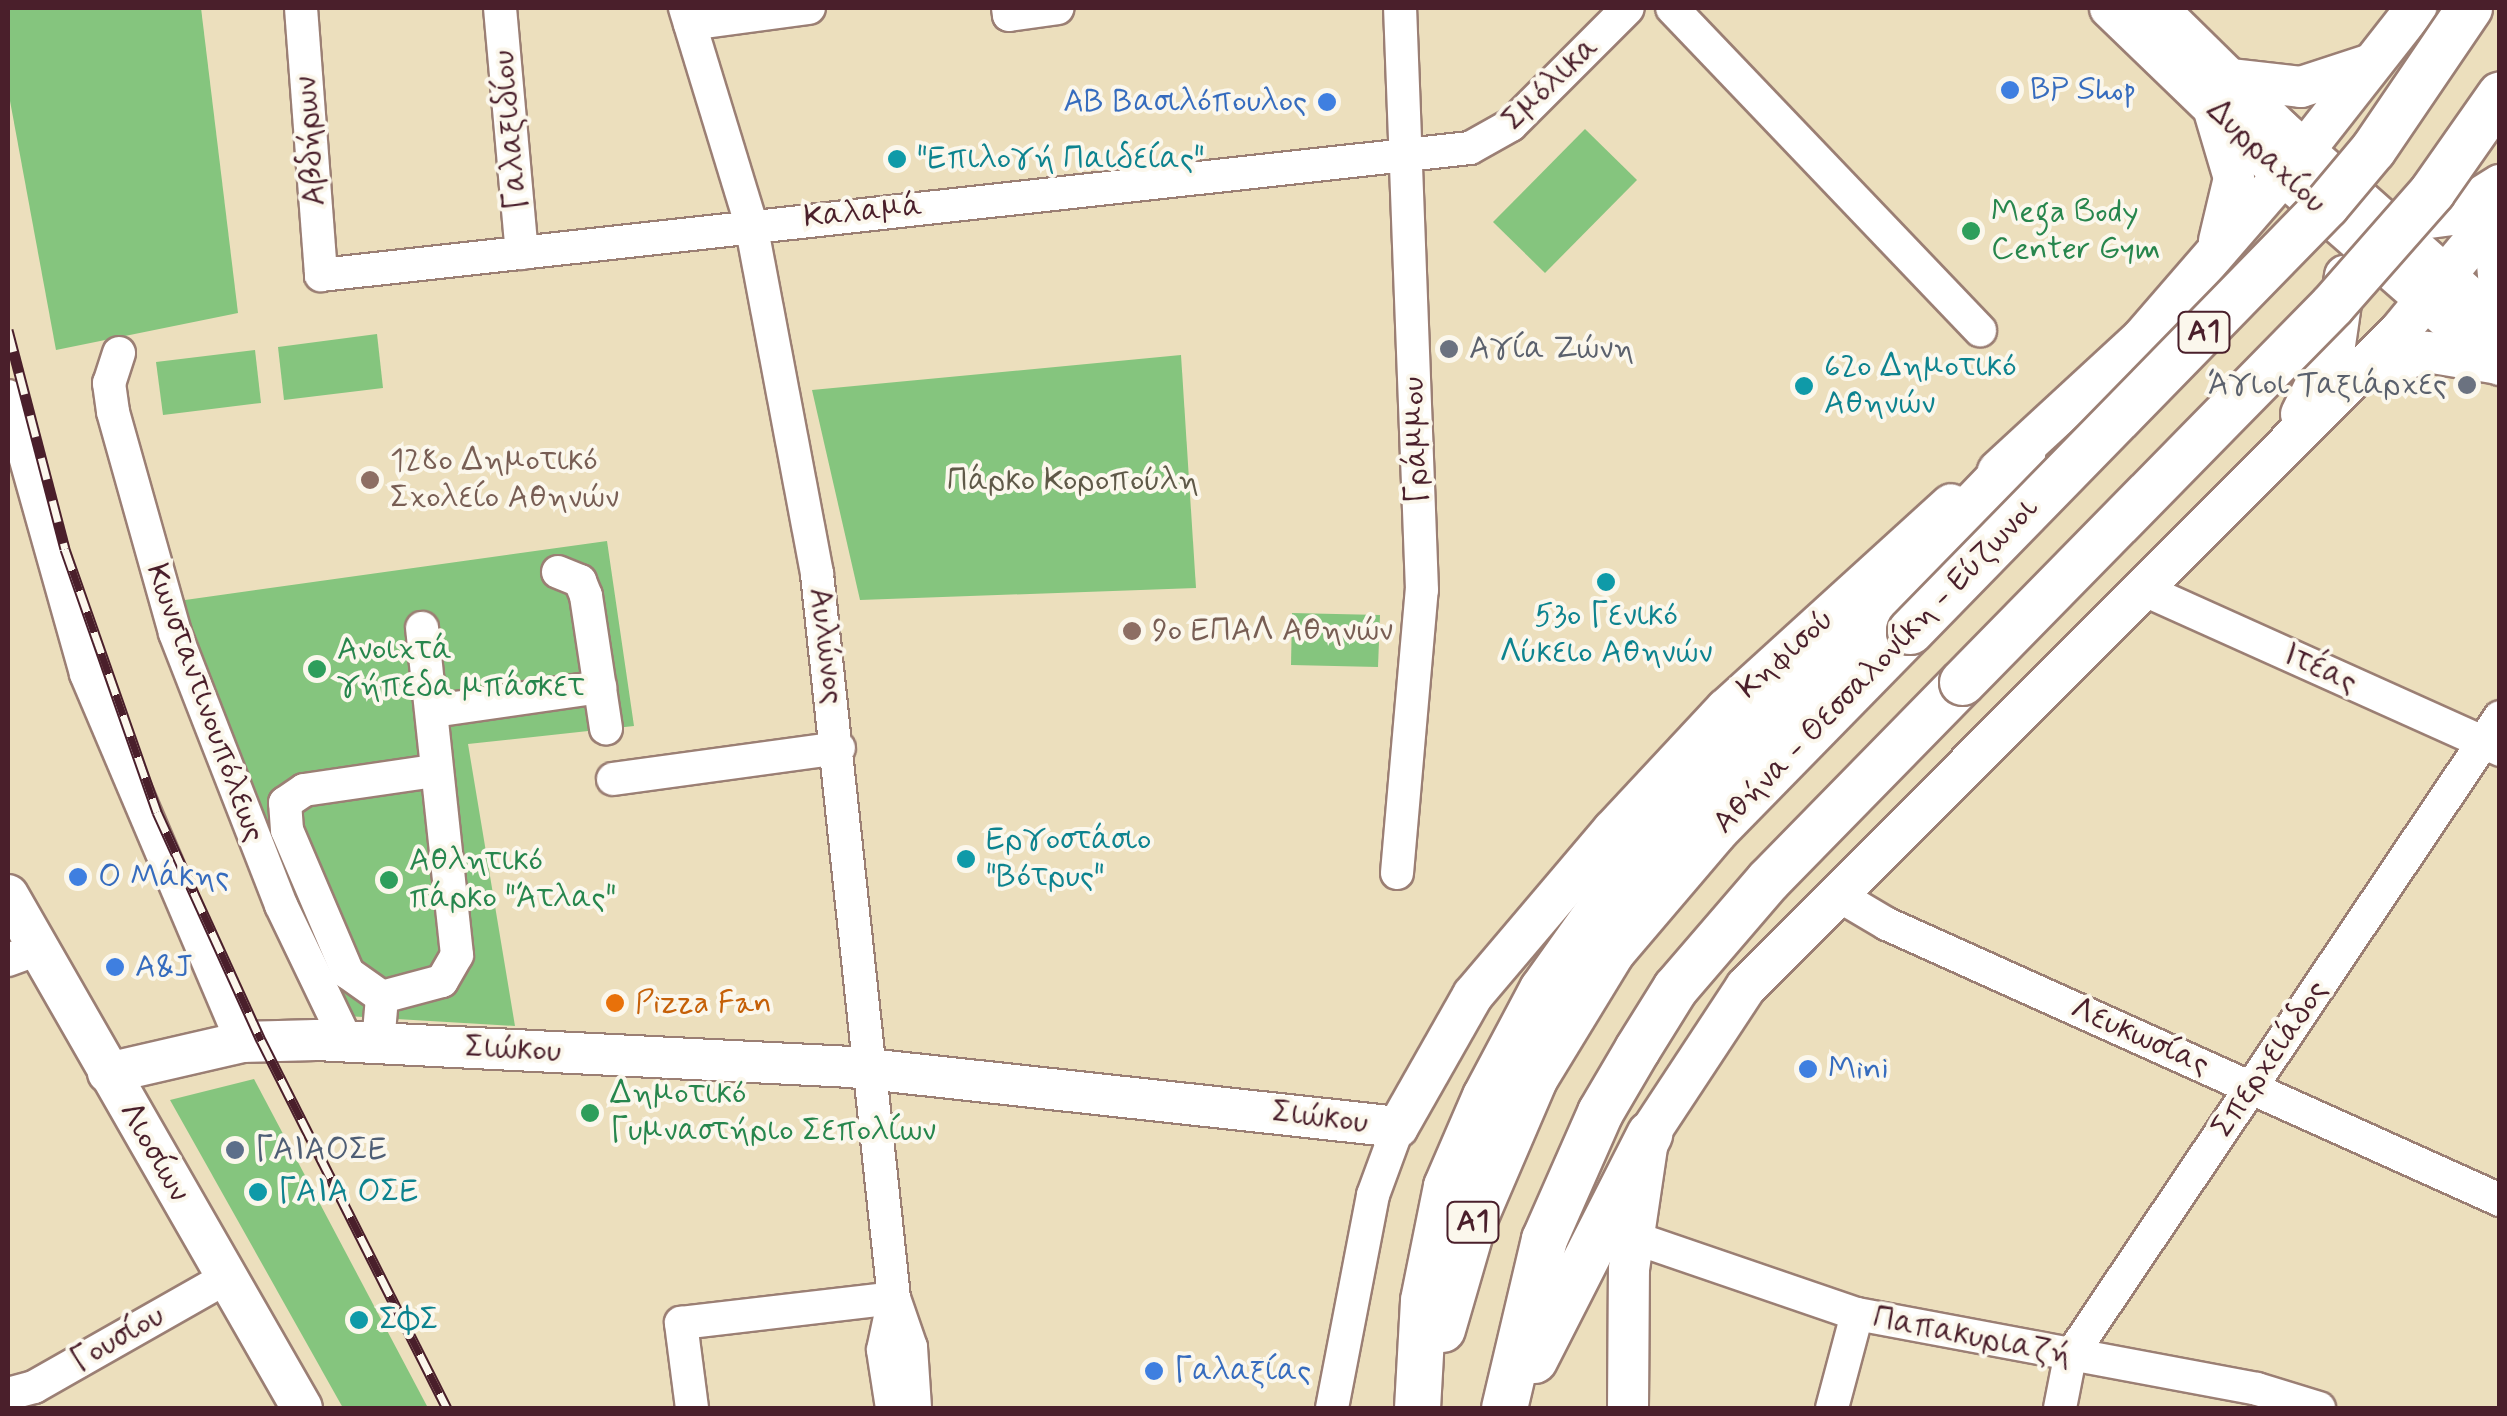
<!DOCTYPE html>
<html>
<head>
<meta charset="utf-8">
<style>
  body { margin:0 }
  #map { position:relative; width:2507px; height:1416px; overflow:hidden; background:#ecdfbd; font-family:Mynerve,sans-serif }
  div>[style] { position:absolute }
  .green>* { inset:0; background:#85c57e }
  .roads { filter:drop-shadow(2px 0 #9b7f74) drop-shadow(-2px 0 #9b7f74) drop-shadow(0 2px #9b7f74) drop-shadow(0 -2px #9b7f74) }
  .minor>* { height:32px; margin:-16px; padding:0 16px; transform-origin:16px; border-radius:16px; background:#fff }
  .major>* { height:40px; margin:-20px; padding:0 20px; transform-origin:20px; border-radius:20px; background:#fff }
  .highway>* { height:45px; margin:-22.5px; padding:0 22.5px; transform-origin:22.5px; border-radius:22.5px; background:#fff }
  .rail>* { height:11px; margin-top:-5.5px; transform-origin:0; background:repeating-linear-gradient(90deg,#fbf7ec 0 22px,#4a1f2b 0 44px); box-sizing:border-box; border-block:2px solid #4a1f2b }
  .bridges { filter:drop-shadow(2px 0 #9b7f74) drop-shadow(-2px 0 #9b7f74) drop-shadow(0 2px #9b7f74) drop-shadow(0 -2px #9b7f74) }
  .highway-bridge>* { height:45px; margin:-22.5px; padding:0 22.5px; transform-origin:22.5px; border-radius:22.5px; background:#fff }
  .dots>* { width:28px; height:28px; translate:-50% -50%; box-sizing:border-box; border:5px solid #fbf7ec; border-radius:50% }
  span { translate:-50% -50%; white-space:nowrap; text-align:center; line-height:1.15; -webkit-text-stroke:8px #fbf7ec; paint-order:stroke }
  .shield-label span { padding:2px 8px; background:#fbf7ec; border:2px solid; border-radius:8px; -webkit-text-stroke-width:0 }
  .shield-label { font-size:30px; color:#4a1f2b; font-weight:700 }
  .street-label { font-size:32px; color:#4a1f2b }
  .shop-label { font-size:32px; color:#366cbe }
  .left { translate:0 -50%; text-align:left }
  .right { translate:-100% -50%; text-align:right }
  .culture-label { font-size:32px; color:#0d838f }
  .leisure-label { font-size:32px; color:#27864d }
  .worship-label { font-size:32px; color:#5b616d }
  .education-label { font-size:32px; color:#785e54 }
  .park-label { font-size:32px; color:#5f5948 }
  .food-label { font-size:32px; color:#c56008 }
  .service-label { font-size:32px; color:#4e5e75 }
  .frame { position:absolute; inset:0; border:10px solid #4a1f2b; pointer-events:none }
</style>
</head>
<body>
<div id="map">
  <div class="green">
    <i style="clip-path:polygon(8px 8px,201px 8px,238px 313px,56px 350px,8px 90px)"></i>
    <i style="clip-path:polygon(1585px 129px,1637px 180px,1545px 273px,1493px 222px)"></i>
    <i style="clip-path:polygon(377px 334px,383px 388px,284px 400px,278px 347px)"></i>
    <i style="clip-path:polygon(255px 350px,261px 403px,163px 415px,156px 362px)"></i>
    <i style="clip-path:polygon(1181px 355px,1196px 588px,860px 600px,812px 390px)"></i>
    <i style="clip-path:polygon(607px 541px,634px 726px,468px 744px,515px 1026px,346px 1016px,207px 693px,178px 601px)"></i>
    <i style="clip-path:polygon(1292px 613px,1380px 615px,1378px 667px,1291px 665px)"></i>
    <i style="clip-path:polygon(254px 1079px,428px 1408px,343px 1408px,170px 1100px)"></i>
  </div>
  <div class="roads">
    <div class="minor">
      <i style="left:301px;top:8px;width:268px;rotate:85.7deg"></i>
      <i style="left:321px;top:275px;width:1156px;rotate:-6.31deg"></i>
      <i style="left:1470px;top:148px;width:47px;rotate:-29.3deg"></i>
      <i style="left:1511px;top:125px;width:165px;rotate:-45deg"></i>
      <i style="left:500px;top:8px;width:246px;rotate:84.9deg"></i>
      <i style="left:685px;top:8px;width:226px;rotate:73deg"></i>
      <i style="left:751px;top:224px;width:356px;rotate:79.3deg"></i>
      <i style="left:817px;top:574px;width:728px;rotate:83.93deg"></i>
      <i style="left:894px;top:1298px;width:52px;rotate:70.9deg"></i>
      <i style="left:911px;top:1347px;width:61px;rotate:86.2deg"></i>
      <i style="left:1008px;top:8px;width:7px;rotate:82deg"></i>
      <i style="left:1009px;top:15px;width:49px;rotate:-8.1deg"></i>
      <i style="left:1672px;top:8px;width:446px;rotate:46.3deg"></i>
      <i style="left:690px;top:24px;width:120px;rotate:-7.7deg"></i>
      <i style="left:119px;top:353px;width:32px;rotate:108deg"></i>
      <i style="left:109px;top:383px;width:29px;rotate:82deg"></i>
      <i style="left:113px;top:412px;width:230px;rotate:74.3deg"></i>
      <i style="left:175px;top:633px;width:292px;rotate:68.7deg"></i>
      <i style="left:281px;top:905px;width:152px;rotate:64.3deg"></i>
      <i style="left:8px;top:396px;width:289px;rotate:74.3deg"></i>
      <i style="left:86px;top:674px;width:400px;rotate:67deg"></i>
      <i style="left:558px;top:572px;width:24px;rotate:22deg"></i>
      <i style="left:580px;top:581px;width:16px;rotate:68deg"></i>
      <i style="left:586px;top:596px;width:134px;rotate:81.4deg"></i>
      <i style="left:2140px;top:588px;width:395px;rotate:24.2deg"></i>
      <i style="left:434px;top:711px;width:168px;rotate:-8.2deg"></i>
      <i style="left:613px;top:779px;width:228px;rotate:-7.8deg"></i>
      <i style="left:1397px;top:873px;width:284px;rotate:-85deg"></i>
      <i style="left:1422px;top:590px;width:582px;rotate:-92.16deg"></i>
      <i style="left:1838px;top:895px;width:57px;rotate:30.6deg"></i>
      <i style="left:1887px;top:924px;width:672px;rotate:24.24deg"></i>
      <i style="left:8px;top:960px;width:30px;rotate:-20deg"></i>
      <i style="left:382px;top:997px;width:42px;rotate:-144.8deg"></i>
      <i style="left:348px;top:973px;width:155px;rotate:-113.1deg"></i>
      <i style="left:287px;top:830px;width:27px;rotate:-94deg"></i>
      <i style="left:285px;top:803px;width:23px;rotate:-34deg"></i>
      <i style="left:304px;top:790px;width:132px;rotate:-8.3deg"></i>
      <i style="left:378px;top:1044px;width:47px;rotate:-85.1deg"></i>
      <i style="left:382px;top:997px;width:62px;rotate:-14.9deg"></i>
      <i style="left:442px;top:981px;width:30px;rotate:-60deg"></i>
      <i style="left:457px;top:955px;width:329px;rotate:-96.1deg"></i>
      <i style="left:1632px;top:1237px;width:238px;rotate:18.9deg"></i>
      <i style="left:1857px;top:1314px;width:407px;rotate:10.6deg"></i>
      <i style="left:2257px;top:1389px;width:65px;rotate:17deg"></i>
      <i style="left:8px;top:1394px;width:27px;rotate:-15deg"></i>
      <i style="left:34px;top:1387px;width:221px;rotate:-29.6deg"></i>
      <i style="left:692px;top:1408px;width:86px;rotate:-97.4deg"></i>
      <i style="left:681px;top:1323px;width:214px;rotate:-6.7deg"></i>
      <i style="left:894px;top:1298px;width:53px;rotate:101.9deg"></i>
      <i style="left:883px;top:1350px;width:59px;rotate:81.2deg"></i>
      <i style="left:1332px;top:1408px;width:217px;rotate:-79.1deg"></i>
      <i style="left:1373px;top:1195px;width:72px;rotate:-69.8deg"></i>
      <i style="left:1832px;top:1408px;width:97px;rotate:-75.1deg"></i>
      <i style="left:2060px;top:1408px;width:52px;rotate:-78.9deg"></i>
      <i style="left:2070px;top:1357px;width:771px;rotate:-56.1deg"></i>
    </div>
    <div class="major">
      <i style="left:2110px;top:8px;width:239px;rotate:44deg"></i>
      <i style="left:2282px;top:174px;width:290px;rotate:41.2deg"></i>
      <i style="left:2157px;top:8px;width:173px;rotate:44.5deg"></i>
      <i style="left:2280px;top:129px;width:294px;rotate:41.6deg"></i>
      <i style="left:2230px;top:79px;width:71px;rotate:6.4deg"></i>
      <i style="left:2301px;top:87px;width:74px;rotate:-18.2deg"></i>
      <i style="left:2215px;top:114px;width:67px;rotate:73.5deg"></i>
      <i style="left:2234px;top:178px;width:65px;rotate:103.4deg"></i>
      <i style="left:2493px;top:219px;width:78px;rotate:84.9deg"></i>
      <i style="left:2384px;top:224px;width:69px;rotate:-7.5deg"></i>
      <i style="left:2452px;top:215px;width:57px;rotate:-32deg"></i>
      <i style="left:2366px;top:373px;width:65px;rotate:-19deg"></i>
      <i style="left:2427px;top:352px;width:67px;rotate:9.5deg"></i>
      <i style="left:2301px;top:414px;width:77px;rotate:-63.8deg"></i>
      <i style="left:2335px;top:345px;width:70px;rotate:-81.8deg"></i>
      <i style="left:1998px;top:471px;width:196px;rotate:-42.7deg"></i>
      <i style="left:2142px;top:338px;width:247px;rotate:-49.1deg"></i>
      <i style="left:2304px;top:151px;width:182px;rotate:-51.9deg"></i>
      <i style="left:8px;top:895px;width:591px;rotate:60.18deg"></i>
      <i style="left:108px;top:1073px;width:138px;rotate:-13deg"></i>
      <i style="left:242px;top:1042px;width:74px;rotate:-1.5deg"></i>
      <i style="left:316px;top:1040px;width:535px;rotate:2.89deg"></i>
      <i style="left:850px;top:1067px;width:551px;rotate:6.25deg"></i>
      <i style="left:1398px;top:1127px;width:152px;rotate:-60.4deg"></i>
      <i style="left:1473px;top:995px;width:216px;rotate:-49.7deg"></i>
      <i style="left:1613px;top:830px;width:166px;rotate:-47deg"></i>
      <i style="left:1726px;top:709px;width:304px;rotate:-42.3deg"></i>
      <i style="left:1628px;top:1408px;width:139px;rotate:-89.6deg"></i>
      <i style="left:1629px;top:1269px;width:136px;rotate:-81.6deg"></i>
      <i style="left:1649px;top:1134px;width:176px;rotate:-56.6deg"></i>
      <i style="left:1746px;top:987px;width:925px;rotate:-45.09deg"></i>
      <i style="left:2399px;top:332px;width:159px;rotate:-50.6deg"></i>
    </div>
    <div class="highway">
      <i style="left:1442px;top:1329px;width:115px;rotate:-73.8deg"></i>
      <i style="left:1474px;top:1219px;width:155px;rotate:-66.8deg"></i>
      <i style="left:1535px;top:1077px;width:148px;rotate:-58.6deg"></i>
      <i style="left:1612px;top:951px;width:157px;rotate:-49.6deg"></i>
      <i style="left:1714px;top:831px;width:280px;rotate:-45.6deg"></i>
      <i style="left:1534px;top:1360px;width:254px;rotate:-63deg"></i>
      <i style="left:1417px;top:1408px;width:108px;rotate:-86.8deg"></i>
      <i style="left:1423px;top:1300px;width:116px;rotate:-78.6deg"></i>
      <i style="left:1446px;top:1186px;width:98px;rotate:-66.6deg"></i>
      <i style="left:1485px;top:1096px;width:121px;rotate:-62deg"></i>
      <i style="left:1542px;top:989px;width:120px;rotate:-54.5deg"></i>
      <i style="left:1612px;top:891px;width:120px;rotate:-49.4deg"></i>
      <i style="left:1690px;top:800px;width:480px;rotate:-46.2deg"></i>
      <i style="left:1504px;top:1408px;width:174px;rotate:-76.7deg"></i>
      <i style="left:1544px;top:1239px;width:139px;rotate:-66.2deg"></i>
      <i style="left:1600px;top:1112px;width:73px;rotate:-59.6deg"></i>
      <i style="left:1637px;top:1049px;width:72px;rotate:-58.1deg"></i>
      <i style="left:1675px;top:988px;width:143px;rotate:-49.3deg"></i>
      <i style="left:1768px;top:880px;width:277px;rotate:-45.6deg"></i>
    </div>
  </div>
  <div class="rail">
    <i style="left:8px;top:330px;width:226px;rotate:75.4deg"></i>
    <i style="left:65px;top:549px;width:279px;rotate:70.7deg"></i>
    <i style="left:157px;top:812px;width:251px;rotate:65.5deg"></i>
    <i style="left:261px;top:1040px;width:412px;rotate:63.2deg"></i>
  </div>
  <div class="bridges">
    <div class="highway-bridge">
      <i style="left:1910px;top:631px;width:595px;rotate:-45.68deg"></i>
      <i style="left:2326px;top:205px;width:73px;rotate:-50deg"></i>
      <i style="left:2373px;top:149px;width:171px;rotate:-55.8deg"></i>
      <i style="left:1962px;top:682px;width:528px;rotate:-45.54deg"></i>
      <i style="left:2332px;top:305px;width:152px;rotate:-48.7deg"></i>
      <i style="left:2432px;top:191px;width:118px;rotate:-55deg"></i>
    </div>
  </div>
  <div class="dots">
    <i style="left:2010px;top:90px;background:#3f7fe0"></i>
    <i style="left:1327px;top:102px;background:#3f7fe0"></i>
    <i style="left:897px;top:159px;background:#0f9aa8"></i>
    <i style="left:1971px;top:231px;background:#2e9e5b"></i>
    <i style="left:1449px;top:349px;background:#6b7280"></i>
    <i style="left:2467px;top:385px;background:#6b7280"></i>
    <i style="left:1804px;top:386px;background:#0f9aa8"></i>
    <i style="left:370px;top:480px;background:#8d6e63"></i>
    <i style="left:1606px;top:582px;background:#0f9aa8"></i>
    <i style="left:1132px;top:631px;background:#8d6e63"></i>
    <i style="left:317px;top:669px;background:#2e9e5b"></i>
    <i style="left:966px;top:859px;background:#0f9aa8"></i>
    <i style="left:78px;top:877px;background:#3f7fe0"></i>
    <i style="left:389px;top:880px;background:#2e9e5b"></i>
    <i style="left:115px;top:967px;background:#3f7fe0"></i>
    <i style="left:615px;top:1003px;background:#e8710a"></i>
    <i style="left:1808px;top:1069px;background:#3f7fe0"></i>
    <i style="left:590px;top:1113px;background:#2e9e5b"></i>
    <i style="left:235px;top:1150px;background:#5c6f8a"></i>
    <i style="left:258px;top:1192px;background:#0f9aa8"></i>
    <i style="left:359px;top:1320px;background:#0f9aa8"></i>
    <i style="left:1154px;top:1371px;background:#3f7fe0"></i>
  </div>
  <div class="shield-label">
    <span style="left:2204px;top:332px">Α1</span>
    <span style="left:1473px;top:1222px">Α1</span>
  </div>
  <div class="street-label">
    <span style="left:1551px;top:84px;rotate:-44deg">Σμόλικα</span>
    <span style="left:511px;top:130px;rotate:-95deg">Γαλαξιδίου</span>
    <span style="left:311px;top:141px;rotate:-94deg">Αβδήρων</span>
    <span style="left:2266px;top:157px;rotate:43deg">Δυρραχίου</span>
    <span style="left:863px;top:212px;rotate:-6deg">Καλαμά</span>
    <span style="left:1416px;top:440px;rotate:-92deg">Γράμμου</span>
    <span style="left:826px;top:646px;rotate:83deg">Αυλώνος</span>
    <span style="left:1786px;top:654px;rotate:-42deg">Κηφισού</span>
    <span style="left:1876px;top:666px;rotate:-46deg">Αθήνα - Θεσσαλονίκη - Εύζωνοι</span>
    <span style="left:2320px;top:669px;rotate:24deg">Ιτέας</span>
    <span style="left:205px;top:703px;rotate:70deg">Κωνσταντινουπόλεως</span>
    <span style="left:2140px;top:1037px;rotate:24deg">Λευκωσίας</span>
    <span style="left:513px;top:1050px;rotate:3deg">Σιώκου</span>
    <span style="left:2270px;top:1059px;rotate:-56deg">Σπερχειάδος</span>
    <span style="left:1320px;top:1118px;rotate:7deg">Σιώκου</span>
    <span style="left:154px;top:1152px;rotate:60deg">Λιοσίων</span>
    <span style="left:1972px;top:1337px;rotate:11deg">Παπακυριαζή</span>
    <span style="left:118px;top:1339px;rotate:-30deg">Γουσίου</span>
  </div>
  <div class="shop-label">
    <span class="left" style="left:2030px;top:90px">BP Shop</span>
    <span class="right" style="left:1307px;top:102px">ΑΒ Βασιλόπουλος</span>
    <span class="left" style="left:98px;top:877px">Ο Μάκης</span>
    <span class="left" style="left:135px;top:967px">A&amp;J</span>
    <span class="left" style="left:1828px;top:1069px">Mini</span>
    <span class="left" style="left:1174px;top:1371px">Γαλαξίας</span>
  </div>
  <div class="culture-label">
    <span class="left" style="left:917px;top:159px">"Επιλογή Παιδείας"</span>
    <span class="left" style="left:1824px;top:386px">62ο Δημοτικό<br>Αθηνών</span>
    <span style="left:1606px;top:635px">53ο Γενικό<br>Λύκειο Αθηνών</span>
    <span class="left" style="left:986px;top:859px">Εργοστάσιο<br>"Βότρυς"</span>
    <span class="left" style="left:278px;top:1192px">ΓΑΙΑ ΟΣΕ</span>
    <span class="left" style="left:379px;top:1320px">ΣΦΣ</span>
  </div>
  <div class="leisure-label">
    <span class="left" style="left:1991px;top:231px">Mega Body<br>Center Gym</span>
    <span class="left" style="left:337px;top:669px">Ανοιχτά<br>γήπεδα μπάσκετ</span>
    <span class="left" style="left:409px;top:880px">Αθλητικό<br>πάρκο "Άτλας"</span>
    <span class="left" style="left:610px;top:1113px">Δημοτικό<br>Γυμναστήριο Σεπολίων</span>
  </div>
  <div class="worship-label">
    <span class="left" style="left:1469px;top:349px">Αγία Ζώνη</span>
    <span class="right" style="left:2447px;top:385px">Άγιοι Ταξιάρχες</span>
  </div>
  <div class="education-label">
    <span class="left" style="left:390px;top:480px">128ο Δημοτικό<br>Σχολείο Αθηνών</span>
    <span class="left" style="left:1152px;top:631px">9ο ΕΠΑΛ Αθηνών</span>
  </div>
  <div class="park-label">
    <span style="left:1073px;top:481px">Πάρκο Κοροπούλη</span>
  </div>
  <div class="food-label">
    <span class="left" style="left:635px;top:1003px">Pizza Fan</span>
  </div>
  <div class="service-label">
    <span class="left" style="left:255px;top:1150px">ΓΑΙΑΟΣΕ</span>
  </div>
  <div class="frame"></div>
</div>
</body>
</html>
